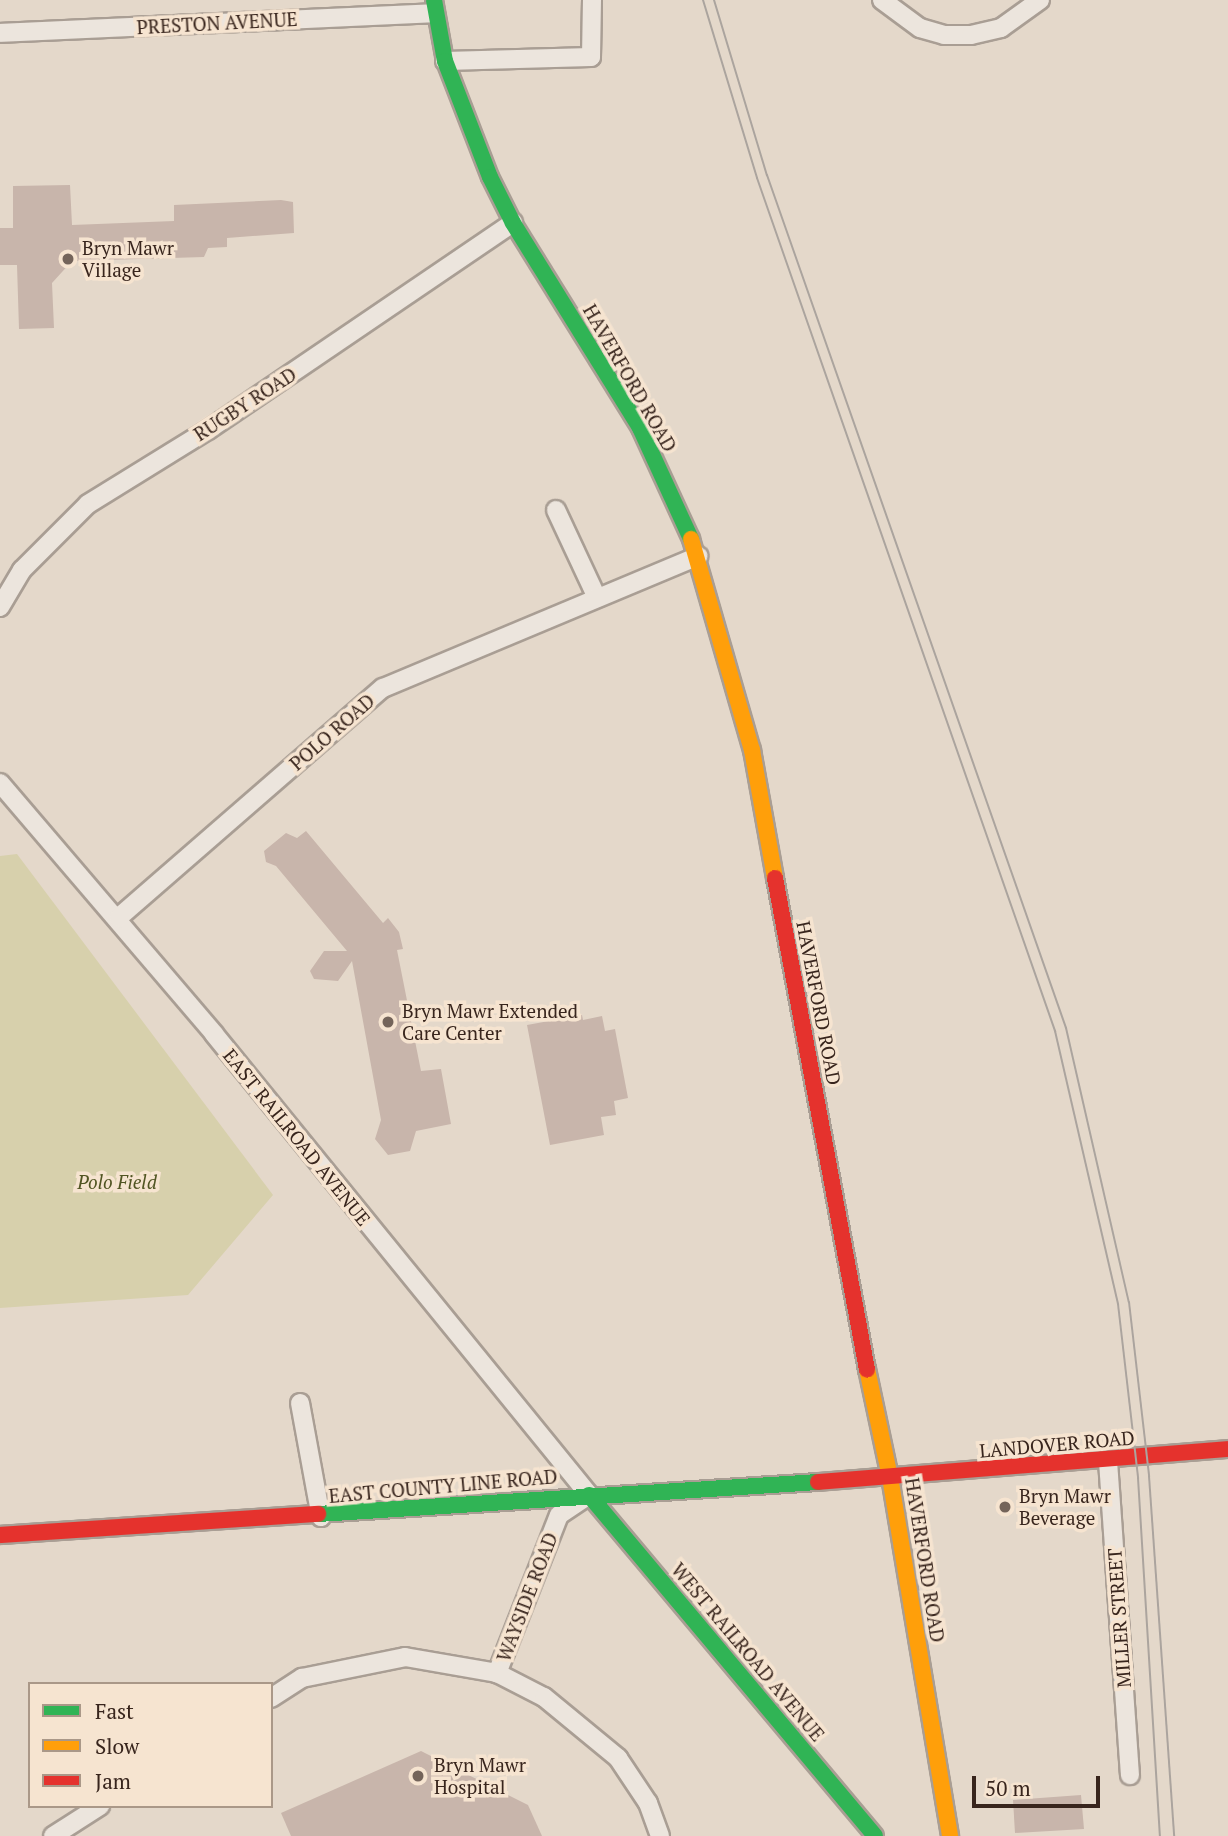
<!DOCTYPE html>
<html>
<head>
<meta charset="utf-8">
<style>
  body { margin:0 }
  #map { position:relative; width:1228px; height:1836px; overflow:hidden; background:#e4d8ca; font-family:"PT Serif",serif }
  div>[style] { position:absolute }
  .green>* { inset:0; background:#d7d0ac }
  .building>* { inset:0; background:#c8b5ab }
  .roads { filter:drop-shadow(2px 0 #a99e94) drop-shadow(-2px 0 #a99e94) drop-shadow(0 2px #a99e94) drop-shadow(0 -2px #a99e94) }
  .street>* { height:18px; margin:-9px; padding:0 9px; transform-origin:9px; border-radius:9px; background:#ece5dd }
  .fast>* { height:16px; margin:-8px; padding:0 8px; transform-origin:8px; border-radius:8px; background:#30b455 }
  .slow>* { height:16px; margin:-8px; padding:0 8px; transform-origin:8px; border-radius:8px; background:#ff9f0a }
  .jam>* { height:16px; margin:-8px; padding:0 8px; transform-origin:8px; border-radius:8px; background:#e5322d }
  .tram>* { height:2px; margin:-1px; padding:0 1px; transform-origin:1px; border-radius:1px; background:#aba49e }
  .dots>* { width:19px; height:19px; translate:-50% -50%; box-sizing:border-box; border:4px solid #f6e4d0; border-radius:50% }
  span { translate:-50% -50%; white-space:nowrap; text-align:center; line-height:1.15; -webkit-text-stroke:7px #f6e4d0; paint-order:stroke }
  .street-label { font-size:19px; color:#38251d }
  .poi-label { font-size:19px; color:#38251d }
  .left { translate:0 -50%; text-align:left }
  .park-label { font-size:19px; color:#515523; font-style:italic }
  .legend { position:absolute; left:28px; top:1682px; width:245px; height:126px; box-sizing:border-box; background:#f6e4d0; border:2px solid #aa9888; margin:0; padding:9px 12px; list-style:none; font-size:21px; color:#38251d }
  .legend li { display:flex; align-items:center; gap:14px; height:35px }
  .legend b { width:35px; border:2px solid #aa9888 }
  .scale { position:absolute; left:972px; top:1776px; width:128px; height:32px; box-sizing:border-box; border:4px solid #38251d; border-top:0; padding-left:9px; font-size:21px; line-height:24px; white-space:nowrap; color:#38251d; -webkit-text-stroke:5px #f6e4d0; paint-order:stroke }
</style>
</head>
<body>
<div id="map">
  <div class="green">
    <i style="clip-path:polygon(17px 854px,273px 1195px,188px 1295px,0 1308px,0 856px)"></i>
  </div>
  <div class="building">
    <i style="clip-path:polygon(70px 185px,72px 225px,174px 221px,174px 205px,281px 200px,293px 202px,294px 233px,227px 238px,227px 247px,208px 248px,204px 257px,72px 261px,52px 283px,54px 328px,19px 329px,17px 265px,0 265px,0 228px,13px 228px,13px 186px)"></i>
    <i style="clip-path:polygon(306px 831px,383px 923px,388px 918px,399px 932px,403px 949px,397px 950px,421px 1071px,441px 1069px,451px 1124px,416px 1131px,410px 1151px,388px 1155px,375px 1139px,381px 1120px,352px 961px,338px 981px,314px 979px,310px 971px,324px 951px,347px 951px,276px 866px,266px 862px,264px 851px,286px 833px,297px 838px)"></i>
    <i style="clip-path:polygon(582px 1015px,583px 1020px,602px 1016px,605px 1031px,615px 1029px,628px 1098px,614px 1101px,616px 1115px,601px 1117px,604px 1135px,550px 1145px,527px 1025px)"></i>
    <i style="clip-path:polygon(421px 1751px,528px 1805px,542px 1836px,291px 1836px,281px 1813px)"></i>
    <i style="clip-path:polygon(1081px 1795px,1084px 1829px,1015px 1833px,1013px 1800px)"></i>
  </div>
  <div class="roads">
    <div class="street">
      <i style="left:882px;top:0;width:47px;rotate:36.4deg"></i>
      <i style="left:920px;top:28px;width:25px;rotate:16deg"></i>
      <i style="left:944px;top:35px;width:27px"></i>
      <i style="left:971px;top:35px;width:31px;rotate:-13deg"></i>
      <i style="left:1001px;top:28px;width:48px;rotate:-35.7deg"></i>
      <i style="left:0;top:33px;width:435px;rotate:-2.6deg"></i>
      <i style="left:445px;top:61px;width:146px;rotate:-1.6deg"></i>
      <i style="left:591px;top:57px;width:57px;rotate:-89deg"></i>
      <i style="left:556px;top:510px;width:97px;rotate:65deg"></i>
      <i style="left:0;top:607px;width:43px;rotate:-59.3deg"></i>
      <i style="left:22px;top:570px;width:93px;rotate:-45deg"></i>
      <i style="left:88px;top:504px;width:141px;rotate:-31.7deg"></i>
      <i style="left:208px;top:430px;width:369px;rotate:-34.2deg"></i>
      <i style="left:0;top:783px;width:330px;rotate:49.5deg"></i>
      <i style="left:214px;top:1034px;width:594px;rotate:50.87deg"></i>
      <i style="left:589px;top:1495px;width:36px;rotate:146deg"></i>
      <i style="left:559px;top:1515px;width:170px;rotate:111.4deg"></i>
      <i style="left:118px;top:918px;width:351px;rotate:-41deg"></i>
      <i style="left:383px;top:688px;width:342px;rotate:-22.7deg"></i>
      <i style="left:300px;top:1403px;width:116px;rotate:79.6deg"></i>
      <i style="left:1108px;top:1461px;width:315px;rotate:86deg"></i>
      <i style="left:271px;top:1698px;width:37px;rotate:-33deg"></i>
      <i style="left:302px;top:1678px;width:105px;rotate:-11.5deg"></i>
      <i style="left:405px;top:1657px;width:93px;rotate:9.9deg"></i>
      <i style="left:497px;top:1673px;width:53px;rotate:27.1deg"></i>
      <i style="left:544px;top:1697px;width:96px;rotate:39.5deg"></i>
      <i style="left:618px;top:1758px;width:54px;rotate:56.3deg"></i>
      <i style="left:648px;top:1803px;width:35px;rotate:70deg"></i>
      <i style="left:53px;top:1836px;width:56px;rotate:-32.6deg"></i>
    </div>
    <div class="fast">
      <i style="left:434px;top:0;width:62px;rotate:79.8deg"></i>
      <i style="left:445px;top:61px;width:124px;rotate:68.8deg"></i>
      <i style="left:490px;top:177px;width:51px;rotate:63.4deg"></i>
      <i style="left:513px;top:223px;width:241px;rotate:58.2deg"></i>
      <i style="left:640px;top:428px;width:122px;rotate:65.3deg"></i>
      <i style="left:589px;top:1495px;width:445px;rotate:50deg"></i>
      <i style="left:318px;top:1514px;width:501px;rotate:-3.66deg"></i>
    </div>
    <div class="slow">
      <i style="left:691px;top:539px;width:220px;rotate:73.9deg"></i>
      <i style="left:752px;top:750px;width:130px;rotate:79.8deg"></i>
      <i style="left:867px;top:1369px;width:110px;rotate:78deg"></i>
      <i style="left:890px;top:1477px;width:364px;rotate:80.5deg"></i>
    </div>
    <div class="jam">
      <i style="left:775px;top:878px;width:500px;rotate:79.4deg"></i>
      <i style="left:818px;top:1482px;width:411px;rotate:-4.6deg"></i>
      <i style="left:0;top:1535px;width:319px;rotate:-3.8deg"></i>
    </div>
  </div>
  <div class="tram">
    <i style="left:703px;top:0;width:186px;rotate:73.1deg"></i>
    <i style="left:757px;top:178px;width:904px;rotate:70.74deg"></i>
    <i style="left:1055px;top:1031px;width:280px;rotate:77deg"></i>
    <i style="left:1118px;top:1304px;width:175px;rotate:83.4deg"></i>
    <i style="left:1138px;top:1478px;width:359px;rotate:86.5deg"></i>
    <i style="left:714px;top:0;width:183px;rotate:73.2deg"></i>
    <i style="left:767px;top:175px;width:904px;rotate:70.68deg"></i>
    <i style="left:1066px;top:1028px;width:281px;rotate:77.1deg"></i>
    <i style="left:1129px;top:1302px;width:175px;rotate:83.4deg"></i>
    <i style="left:1149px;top:1476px;width:361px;rotate:86deg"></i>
  </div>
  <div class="dots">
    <i style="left:68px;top:259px;background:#74645a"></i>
    <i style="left:388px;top:1022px;background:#74645a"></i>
    <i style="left:1005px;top:1507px;background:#74645a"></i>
    <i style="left:418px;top:1776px;background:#74645a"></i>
  </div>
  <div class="street-label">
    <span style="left:217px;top:23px;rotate:-3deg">PRESTON AVENUE</span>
    <span style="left:630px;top:378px;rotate:60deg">HAVERFORD ROAD</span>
    <span style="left:245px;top:404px;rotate:-33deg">RUGBY ROAD</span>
    <span style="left:332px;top:732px;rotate:-41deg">POLO ROAD</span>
    <span style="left:819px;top:1003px;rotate:79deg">HAVERFORD ROAD</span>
    <span style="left:297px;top:1137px;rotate:51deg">EAST RAILROAD AVENUE</span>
    <span style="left:1057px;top:1444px;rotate:-5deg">LANDOVER ROAD</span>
    <span style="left:443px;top:1486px;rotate:-5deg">EAST COUNTY LINE ROAD</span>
    <span style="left:925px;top:1560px;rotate:81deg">HAVERFORD ROAD</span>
    <span style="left:527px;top:1597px;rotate:-69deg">WAYSIDE ROAD</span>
    <span style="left:1119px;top:1618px;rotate:-94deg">MILLER STREET</span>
    <span style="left:748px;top:1652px;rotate:50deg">WEST RAILROAD AVENUE</span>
  </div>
  <div class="poi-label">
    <span class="left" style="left:82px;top:259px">Bryn Mawr<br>Village</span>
    <span class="left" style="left:402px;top:1022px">Bryn Mawr Extended<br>Care Center</span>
    <span class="left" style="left:1019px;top:1507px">Bryn Mawr<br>Beverage</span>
    <span class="left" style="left:434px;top:1776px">Bryn Mawr<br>Hospital</span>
  </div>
  <div class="park-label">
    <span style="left:117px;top:1182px">Polo Field</span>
  </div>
  <ul class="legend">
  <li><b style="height:9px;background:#30b455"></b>Fast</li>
  <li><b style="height:9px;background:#ff9f0a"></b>Slow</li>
  <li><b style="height:9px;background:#e5322d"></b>Jam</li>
  </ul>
  <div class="scale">50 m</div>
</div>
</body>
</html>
